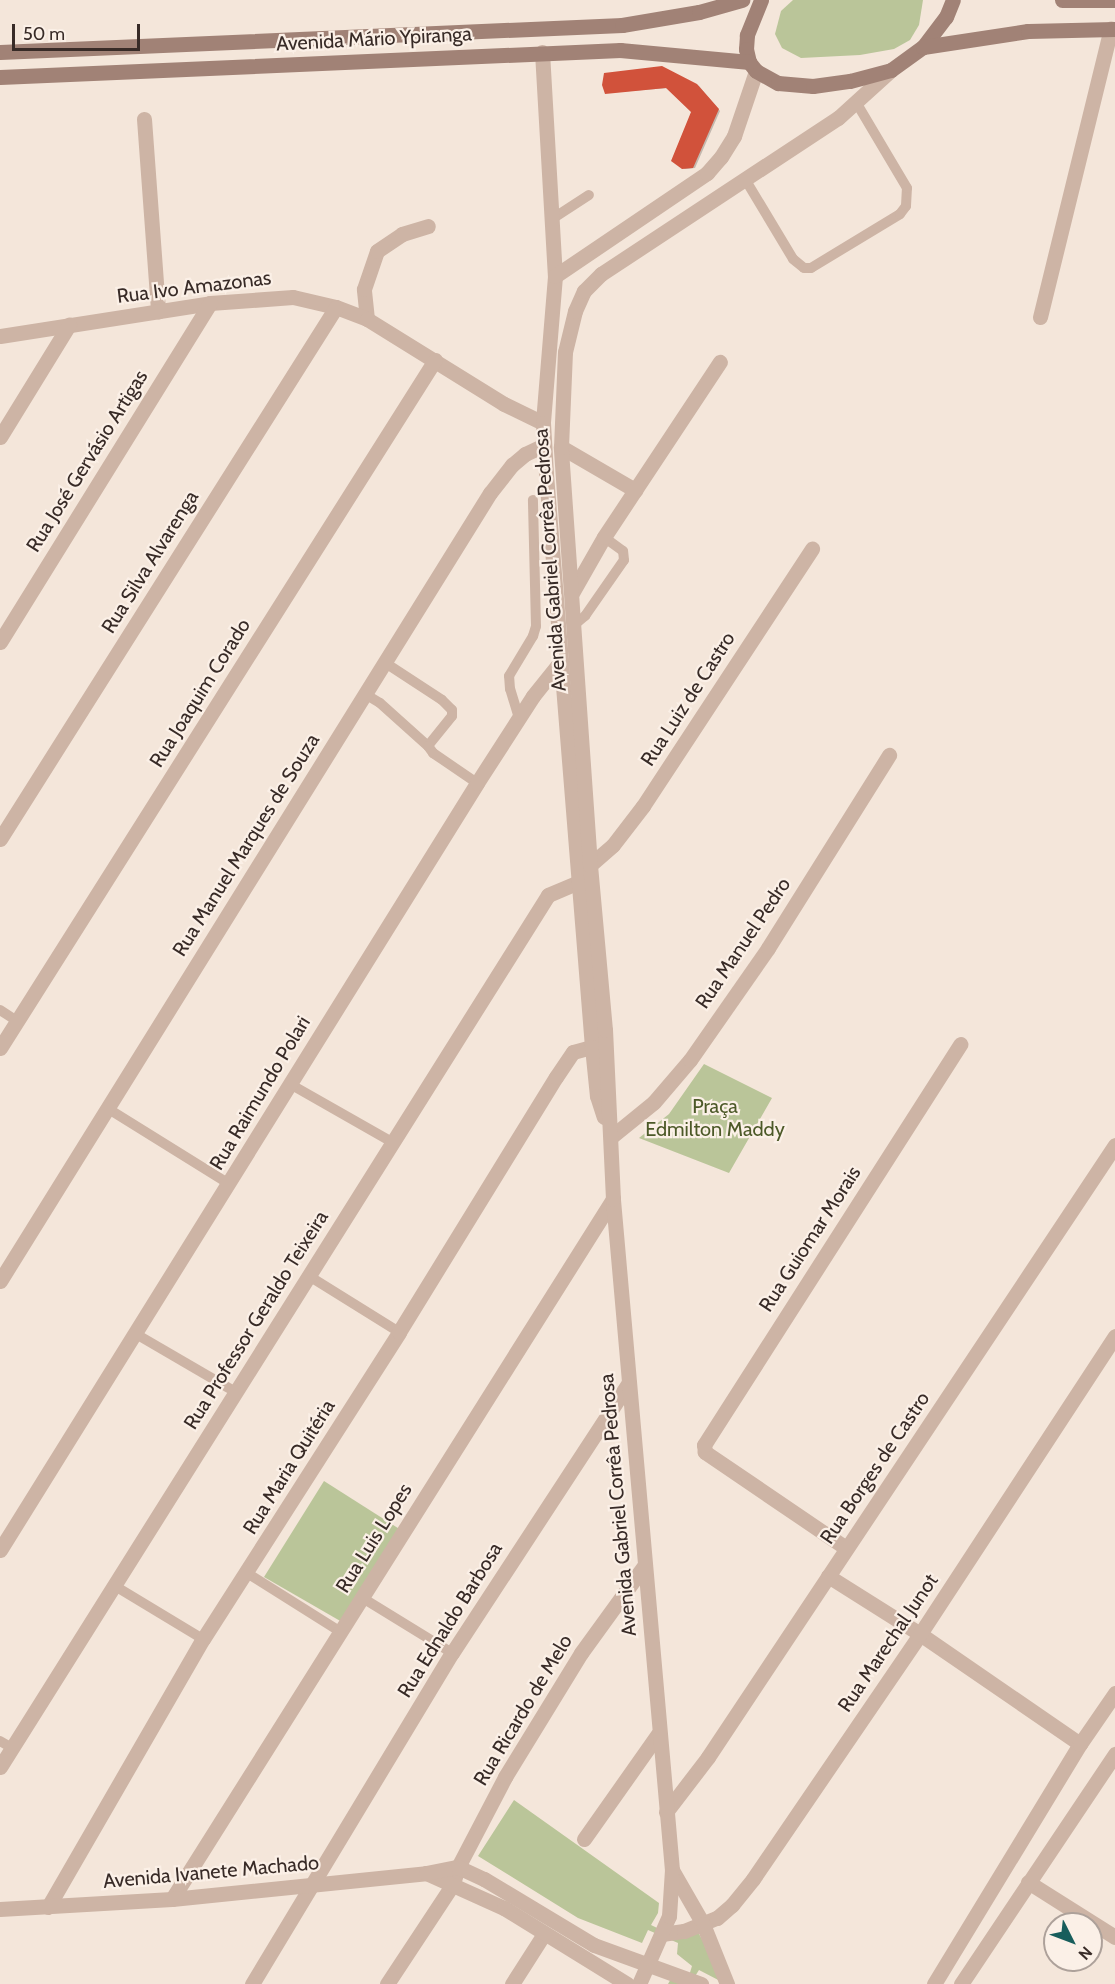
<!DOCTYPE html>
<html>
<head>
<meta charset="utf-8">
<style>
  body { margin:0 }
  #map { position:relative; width:1115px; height:1984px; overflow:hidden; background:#f4e6da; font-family:Cabin,sans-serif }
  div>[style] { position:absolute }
  .green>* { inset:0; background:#bac599 }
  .shadow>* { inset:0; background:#0003 }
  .building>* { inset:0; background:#d1523b }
  .service>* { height:10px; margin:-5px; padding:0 5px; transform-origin:5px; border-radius:5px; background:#cdb4a5 }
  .minor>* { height:15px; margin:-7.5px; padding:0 7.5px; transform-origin:7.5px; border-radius:7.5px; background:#cdb4a5 }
  .tertiary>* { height:15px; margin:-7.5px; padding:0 7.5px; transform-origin:7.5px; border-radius:7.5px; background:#cdb4a5 }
  .secondary>* { height:15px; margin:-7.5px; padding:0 7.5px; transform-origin:7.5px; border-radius:7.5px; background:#a18276 }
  span { translate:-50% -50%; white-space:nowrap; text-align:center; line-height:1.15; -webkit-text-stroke:4.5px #fbf0e7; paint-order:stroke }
  .street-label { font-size:20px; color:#382b27 }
  .park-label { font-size:20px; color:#4c5928 }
  .north { position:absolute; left:1043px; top:1912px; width:60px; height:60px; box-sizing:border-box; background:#fbf0e7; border:2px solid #ada19a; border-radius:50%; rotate:132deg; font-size:16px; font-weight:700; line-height:24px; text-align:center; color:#382b27 }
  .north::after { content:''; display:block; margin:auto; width:21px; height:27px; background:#185e5c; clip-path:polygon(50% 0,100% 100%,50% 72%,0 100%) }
  .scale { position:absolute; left:12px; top:24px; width:128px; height:27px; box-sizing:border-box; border:3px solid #382b27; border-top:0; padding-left:8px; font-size:18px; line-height:21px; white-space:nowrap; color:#382b27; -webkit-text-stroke:4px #fbf0e7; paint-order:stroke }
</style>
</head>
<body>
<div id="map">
  <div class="green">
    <i style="clip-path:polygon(793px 0,923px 0,919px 25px,910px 40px,894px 49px,860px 55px,801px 58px,782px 48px,775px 34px,781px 11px)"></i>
    <i style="clip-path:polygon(704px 1064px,772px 1098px,729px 1173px,639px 1138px,669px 1114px)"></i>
    <i style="clip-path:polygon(324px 1481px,401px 1530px,342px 1622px,264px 1577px)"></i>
    <i style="clip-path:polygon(514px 1800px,659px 1903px,658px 1913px,651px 1925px,680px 1939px,698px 1932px,726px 1984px,699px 1970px,692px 1981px,696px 1984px,668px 1984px,673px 1975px,688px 1979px,692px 1966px,677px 1954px,678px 1943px,648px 1930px,642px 1943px,578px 1918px,478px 1856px)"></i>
  </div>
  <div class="shadow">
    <i style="clip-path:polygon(661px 68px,699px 86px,720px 111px,695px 168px,685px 169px,672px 160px,692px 111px,668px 88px,607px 93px)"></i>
  </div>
  <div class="building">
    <i style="clip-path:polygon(662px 66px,697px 84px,719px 109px,693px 168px,682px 169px,671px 161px,691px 112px,666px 88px,605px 94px,602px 85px,604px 73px)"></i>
  </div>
  <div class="service">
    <i style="left:745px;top:179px;width:93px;rotate:59deg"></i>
    <i style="left:793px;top:259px;width:14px;rotate:39deg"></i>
    <i style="left:804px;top:268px;width:7px"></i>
    <i style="left:811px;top:268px;width:104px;rotate:-31.2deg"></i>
    <i style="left:900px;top:214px;width:10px;rotate:-53deg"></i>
    <i style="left:906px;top:206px;width:18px;rotate:-87deg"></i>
    <i style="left:907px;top:188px;width:100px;rotate:-120.7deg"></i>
    <i style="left:552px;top:219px;width:44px;rotate:-33deg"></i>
    <i style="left:573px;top:626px;width:16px;rotate:-40deg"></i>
    <i style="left:585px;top:616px;width:68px;rotate:-55.1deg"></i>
    <i style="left:624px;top:560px;width:9px;rotate:-96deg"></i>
    <i style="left:623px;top:551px;width:24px;rotate:-144deg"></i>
    <i style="left:384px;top:662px;width:69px;rotate:33.2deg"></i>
    <i style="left:442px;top:700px;width:14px;rotate:45deg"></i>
    <i style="left:452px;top:710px;width:6px;rotate:90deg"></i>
    <i style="left:452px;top:716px;width:38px;rotate:129deg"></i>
    <i style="left:365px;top:694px;width:17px;rotate:31deg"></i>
    <i style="left:380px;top:703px;width:64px;rotate:41.9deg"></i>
    <i style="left:428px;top:746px;width:9px;rotate:54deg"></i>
    <i style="left:433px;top:753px;width:53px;rotate:34.3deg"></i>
    <i style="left:519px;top:718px;width:30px;rotate:-107deg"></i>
    <i style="left:510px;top:689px;width:13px;rotate:-94deg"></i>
    <i style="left:509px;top:676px;width:47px;rotate:-59deg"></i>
    <i style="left:533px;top:636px;width:10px;rotate:-73deg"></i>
    <i style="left:536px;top:626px;width:126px;rotate:-91.4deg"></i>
    <i style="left:0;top:1010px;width:20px;rotate:33deg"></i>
    <i style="left:290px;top:1084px;width:117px;rotate:29.6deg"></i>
    <i style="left:107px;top:1108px;width:144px;rotate:31.9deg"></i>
    <i style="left:309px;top:1276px;width:106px;rotate:31.9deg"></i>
    <i style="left:136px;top:1334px;width:113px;rotate:30.2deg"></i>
    <i style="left:247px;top:1573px;width:109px;rotate:32.2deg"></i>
    <i style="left:115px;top:1586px;width:103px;rotate:31.1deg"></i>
    <i style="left:361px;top:1597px;width:107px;rotate:31.6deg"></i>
    <i style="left:0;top:1741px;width:14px;rotate:30deg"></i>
  </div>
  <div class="minor">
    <i style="left:144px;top:119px;width:193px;rotate:85.8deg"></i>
    <i style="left:1040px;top:317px;width:297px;rotate:-76.2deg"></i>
    <i style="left:367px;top:319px;width:30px;rotate:-96deg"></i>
    <i style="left:364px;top:289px;width:40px;rotate:-71.1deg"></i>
    <i style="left:377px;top:251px;width:30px;rotate:-34deg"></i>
    <i style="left:402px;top:234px;width:27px;rotate:-17deg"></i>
    <i style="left:0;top:336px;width:213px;rotate:-8.9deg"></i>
    <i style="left:210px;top:303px;width:83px;rotate:-4.1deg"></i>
    <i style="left:293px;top:297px;width:44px;rotate:13.1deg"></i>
    <i style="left:336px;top:307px;width:33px;rotate:21deg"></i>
    <i style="left:367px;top:319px;width:161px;rotate:31.8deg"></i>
    <i style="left:504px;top:404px;width:43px;rotate:26deg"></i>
    <i style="left:0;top:437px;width:132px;rotate:-58.4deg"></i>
    <i style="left:561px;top:447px;width:86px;rotate:30.2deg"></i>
    <i style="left:572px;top:593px;width:64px;rotate:-60.3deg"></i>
    <i style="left:604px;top:537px;width:210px;rotate:-56.5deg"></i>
    <i style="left:0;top:642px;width:399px;rotate:-58.2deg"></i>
    <i style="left:0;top:839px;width:629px;rotate:-57.72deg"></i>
    <i style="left:590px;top:865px;width:30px;rotate:-41deg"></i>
    <i style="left:613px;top:845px;width:49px;rotate:-52.4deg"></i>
    <i style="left:643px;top:806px;width:308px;rotate:-56.7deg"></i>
    <i style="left:0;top:1048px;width:814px;rotate:-57.7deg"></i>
    <i style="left:611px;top:1137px;width:55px;rotate:-39.1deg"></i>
    <i style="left:654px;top:1102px;width:55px;rotate:-49.4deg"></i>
    <i style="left:690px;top:1060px;width:136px;rotate:-55.1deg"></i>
    <i style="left:768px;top:948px;width:228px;rotate:-57.9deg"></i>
    <i style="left:0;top:1281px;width:928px;rotate:-58.13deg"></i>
    <i style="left:490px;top:493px;width:36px;rotate:-52deg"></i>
    <i style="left:512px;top:465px;width:17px;rotate:-40deg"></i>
    <i style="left:525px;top:454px;width:21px;rotate:-25deg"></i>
    <i style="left:846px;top:1548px;width:171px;rotate:-145.8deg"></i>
    <i style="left:705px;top:1452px;width:7px;rotate:-98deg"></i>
    <i style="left:704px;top:1445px;width:476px;rotate:-57.4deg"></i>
    <i style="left:0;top:1550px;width:903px;rotate:-58.12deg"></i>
    <i style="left:477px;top:783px;width:103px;rotate:-57.2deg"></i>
    <i style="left:533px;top:696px;width:45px;rotate:-51.3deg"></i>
    <i style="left:828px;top:1576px;width:109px;rotate:32.2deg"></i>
    <i style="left:920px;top:1634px;width:194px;rotate:34.5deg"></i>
    <i style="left:0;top:1767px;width:1030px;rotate:-57.85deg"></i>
    <i style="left:548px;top:895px;width:33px;rotate:-23deg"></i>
    <i style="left:666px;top:1812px;width:69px;rotate:-52.6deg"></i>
    <i style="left:708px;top:1757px;width:735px;rotate:-56.37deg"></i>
    <i style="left:584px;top:1839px;width:128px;rotate:-54.8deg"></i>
    <i style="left:1028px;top:1882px;width:103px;rotate:32.3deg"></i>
    <i style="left:172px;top:1899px;width:827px;rotate:-57.79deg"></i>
    <i style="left:48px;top:1907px;width:310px;rotate:-60deg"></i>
    <i style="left:203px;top:1639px;width:364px;rotate:-57.4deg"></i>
    <i style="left:399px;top:1332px;width:299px;rotate:-58.4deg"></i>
    <i style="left:556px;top:1077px;width:30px;rotate:-56deg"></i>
    <i style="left:573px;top:1052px;width:20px;rotate:-15deg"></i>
    <i style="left:662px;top:1934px;width:22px;rotate:-8deg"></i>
    <i style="left:684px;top:1931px;width:35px;rotate:-22deg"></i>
    <i style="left:717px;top:1918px;width:20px;rotate:-41deg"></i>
    <i style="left:732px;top:1905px;width:33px;rotate:-51deg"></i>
    <i style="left:753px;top:1879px;width:297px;rotate:-55.7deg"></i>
    <i style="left:920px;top:1634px;width:356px;rotate:-56.8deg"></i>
    <i style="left:252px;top:1984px;width:387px;rotate:-58.9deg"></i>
    <i style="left:452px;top:1653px;width:323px;rotate:-56.8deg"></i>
    <i style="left:387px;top:1984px;width:120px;rotate:-56.6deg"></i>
    <i style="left:453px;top:1884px;width:18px;rotate:-74deg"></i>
    <i style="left:458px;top:1867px;width:102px;rotate:-62.4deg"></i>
    <i style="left:505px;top:1777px;width:145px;rotate:-58.5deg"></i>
    <i style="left:581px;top:1653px;width:107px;rotate:-54.1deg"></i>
    <i style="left:512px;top:1984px;width:59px;rotate:-57.4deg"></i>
    <i style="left:934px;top:1984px;width:281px;rotate:-58.7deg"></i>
    <i style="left:1080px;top:1744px;width:62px;rotate:-55.5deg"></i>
    <i style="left:961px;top:1984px;width:277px;rotate:-56.2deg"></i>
  </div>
  <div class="tertiary">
    <i style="left:542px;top:52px;width:224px;rotate:86.7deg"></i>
    <i style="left:555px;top:276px;width:147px;rotate:94.7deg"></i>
    <i style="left:543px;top:423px;width:51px;rotate:86.6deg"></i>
    <i style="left:546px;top:474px;width:575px;rotate:85.41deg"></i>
    <i style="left:592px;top:1047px;width:49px;rotate:84.2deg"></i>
    <i style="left:597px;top:1096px;width:22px;rotate:72deg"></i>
    <i style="left:555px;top:276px;width:184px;rotate:-34.1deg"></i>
    <i style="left:707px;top:173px;width:21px;rotate:-49deg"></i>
    <i style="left:721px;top:157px;width:25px;rotate:-58deg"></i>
    <i style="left:734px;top:136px;width:69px;rotate:-71.3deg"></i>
    <i style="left:672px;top:1870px;width:62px;rotate:60.1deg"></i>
    <i style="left:703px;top:1924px;width:65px;rotate:68.2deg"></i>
    <i style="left:426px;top:1873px;width:85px;rotate:24.2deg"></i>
    <i style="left:504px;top:1908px;width:145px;rotate:31.7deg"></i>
    <i style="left:0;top:1909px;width:172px;rotate:-3.3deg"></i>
    <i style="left:172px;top:1899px;width:255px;rotate:-5.8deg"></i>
    <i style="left:426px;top:1873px;width:33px;rotate:-11deg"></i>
    <i style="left:458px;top:1867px;width:29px;rotate:25deg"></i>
    <i style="left:484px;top:1879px;width:128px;rotate:31deg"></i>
    <i style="left:594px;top:1945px;width:114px;rotate:20deg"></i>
    <i style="left:639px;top:1984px;width:74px;rotate:-66.2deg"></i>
    <i style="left:669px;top:1916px;width:46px;rotate:-86.3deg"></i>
    <i style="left:672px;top:1870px;width:674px;rotate:-95.03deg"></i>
    <i style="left:613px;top:1199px;width:169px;rotate:-92.7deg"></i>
    <i style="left:605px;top:1030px;width:166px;rotate:-95.2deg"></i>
    <i style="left:590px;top:865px;width:419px;rotate:-94deg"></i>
    <i style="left:561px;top:447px;width:95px;rotate:-87.6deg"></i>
    <i style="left:565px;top:352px;width:42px;rotate:-76.3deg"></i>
    <i style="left:575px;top:311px;width:22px;rotate:-66deg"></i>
    <i style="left:584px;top:291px;width:24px;rotate:-45deg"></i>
    <i style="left:601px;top:274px;width:284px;rotate:-33.4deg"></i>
    <i style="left:838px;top:118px;width:72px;rotate:-42.2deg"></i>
  </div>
  <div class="secondary">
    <i style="left:761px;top:0;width:38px;rotate:112deg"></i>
    <i style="left:747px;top:35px;width:14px;rotate:94deg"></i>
    <i style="left:746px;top:49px;width:13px;rotate:77deg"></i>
    <i style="left:749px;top:62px;width:11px;rotate:52deg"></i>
    <i style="left:756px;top:71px;width:25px;rotate:29deg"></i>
    <i style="left:778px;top:83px;width:35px;rotate:5deg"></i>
    <i style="left:813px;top:86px;width:37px;rotate:-8deg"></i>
    <i style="left:850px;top:81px;width:42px;rotate:-15deg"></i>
    <i style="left:891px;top:70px;width:39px;rotate:-36deg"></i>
    <i style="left:923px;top:47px;width:38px;rotate:-53deg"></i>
    <i style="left:946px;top:17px;width:18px;rotate:-68deg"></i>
    <i style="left:1062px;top:0;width:53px"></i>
    <i style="left:923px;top:47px;width:106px;rotate:-8.7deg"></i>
    <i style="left:1028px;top:31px;width:87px;rotate:-1.3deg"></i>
    <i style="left:0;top:52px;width:623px;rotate:-2.49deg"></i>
    <i style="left:622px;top:25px;width:78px;rotate:-9.6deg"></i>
    <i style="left:699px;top:12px;width:45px;rotate:-15.6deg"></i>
    <i style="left:0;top:77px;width:621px;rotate:-2.49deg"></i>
    <i style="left:620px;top:50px;width:130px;rotate:5.3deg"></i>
  </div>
  <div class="street-label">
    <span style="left:374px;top:39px;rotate:-3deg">Avenida Mário Ypiranga</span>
    <span style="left:194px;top:287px;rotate:-7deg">Rua Ivo Amazonas</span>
    <span style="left:87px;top:461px;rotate:-58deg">Rua José Gervásio Artigas</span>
    <span style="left:550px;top:560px;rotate:-94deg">Avenida Gabriel Corrêa Pedrosa</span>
    <span style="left:150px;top:562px;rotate:-58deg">Rua Silva Alvarenga</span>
    <span style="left:200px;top:693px;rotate:-58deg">Rua Joaquim Corado</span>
    <span style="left:688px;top:699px;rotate:-57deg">Rua Luiz de Castro</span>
    <span style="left:246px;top:845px;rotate:-58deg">Rua Manuel Marques de Souza</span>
    <span style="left:743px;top:943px;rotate:-56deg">Rua Manuel Pedro</span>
    <span style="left:260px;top:1093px;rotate:-59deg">Rua Raimundo Polari</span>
    <span style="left:810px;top:1239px;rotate:-57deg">Rua Guiomar Morais</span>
    <span style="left:256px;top:1320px;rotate:-58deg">Rua Professor Geraldo Teixeira</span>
    <span style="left:289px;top:1467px;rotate:-58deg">Rua Maria Quitéria</span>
    <span style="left:875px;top:1468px;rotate:-56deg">Rua Borges de Castro</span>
    <span style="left:618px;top:1505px;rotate:-95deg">Avenida Gabriel Corrêa Pedrosa</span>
    <span style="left:374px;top:1538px;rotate:-58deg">Rua Luis Lopes</span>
    <span style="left:450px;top:1620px;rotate:-58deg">Rua Ednaldo Barbosa</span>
    <span style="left:888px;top:1643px;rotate:-56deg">Rua Marechal Junot</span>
    <span style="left:523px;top:1710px;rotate:-59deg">Rua Ricardo de Melo</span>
    <span style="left:211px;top:1872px;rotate:-5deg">Avenida Ivanete Machado</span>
  </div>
  <div class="park-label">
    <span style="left:715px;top:1118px">Praça<br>Edmilton Maddy</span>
  </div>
  <div class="north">N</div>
  <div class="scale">50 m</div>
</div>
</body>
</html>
